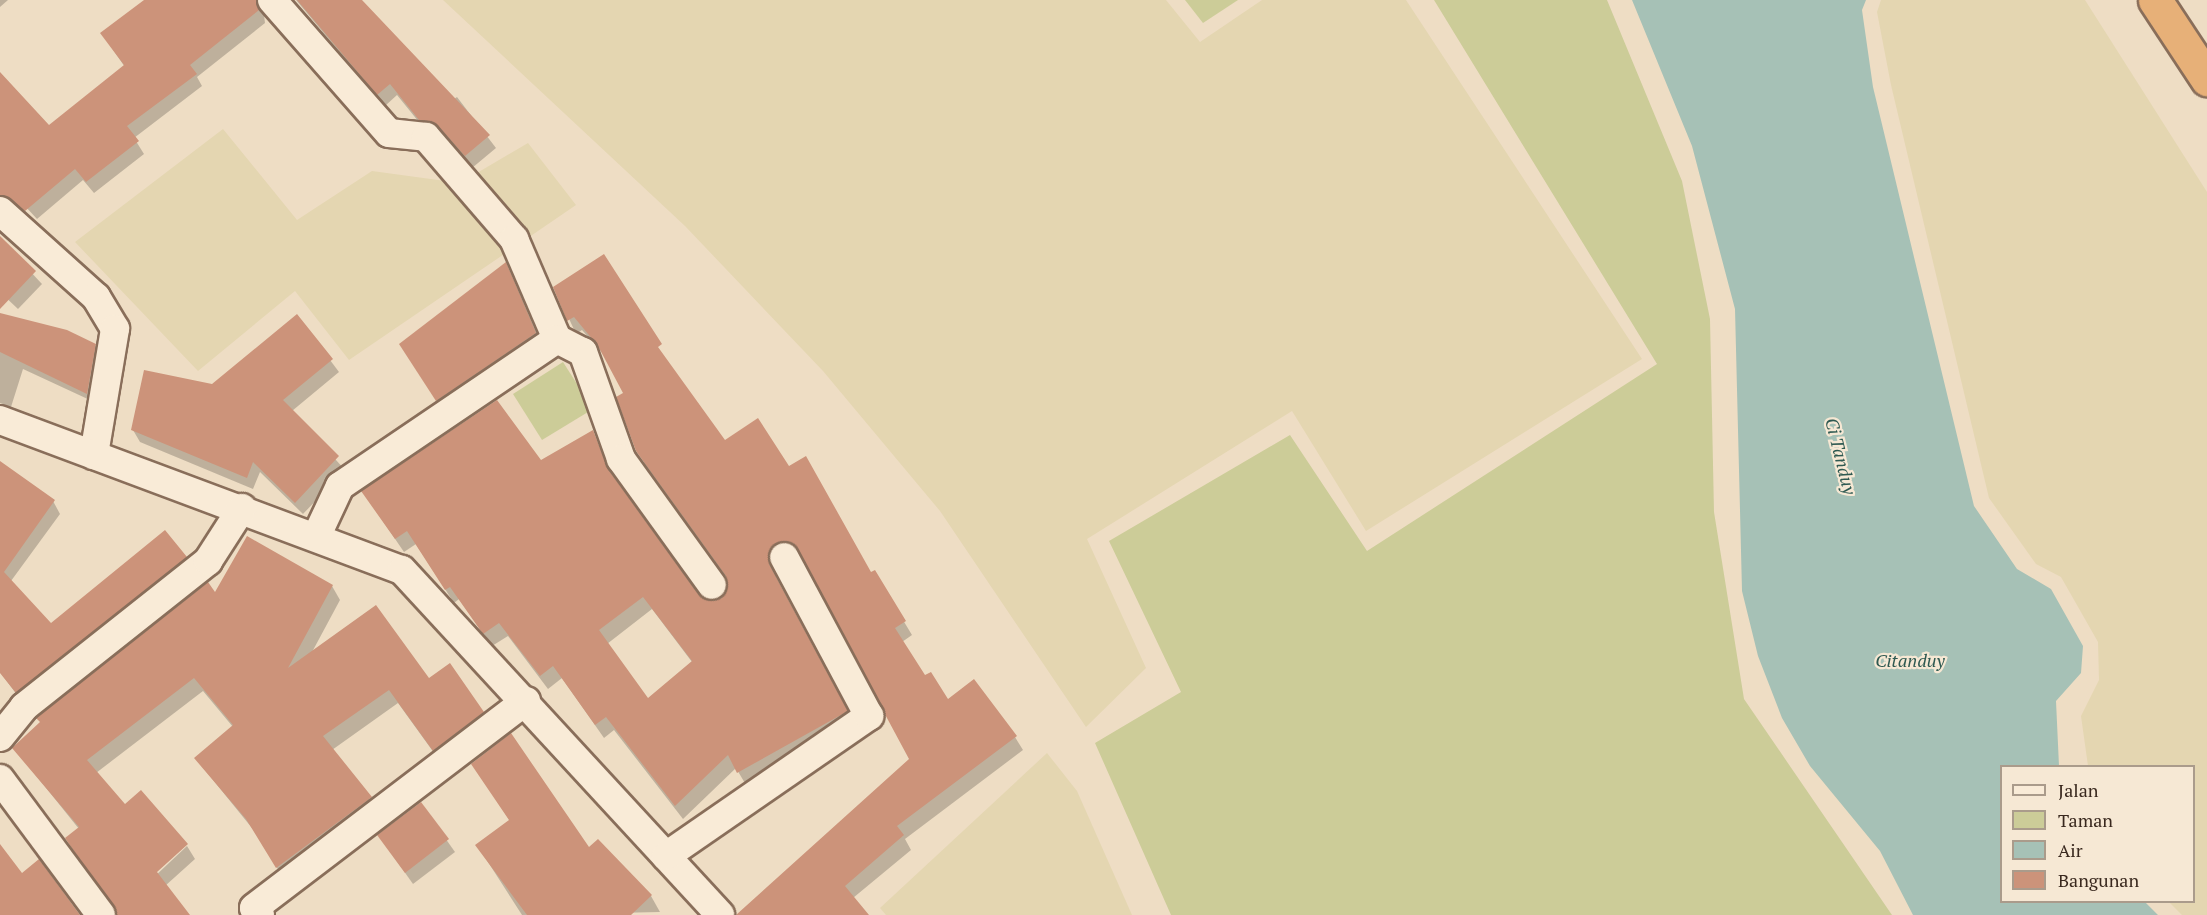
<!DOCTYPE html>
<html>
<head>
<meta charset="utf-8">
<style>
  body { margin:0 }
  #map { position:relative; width:2207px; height:915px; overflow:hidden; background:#eeddc4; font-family:"PT Serif",serif }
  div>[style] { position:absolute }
  .farmland>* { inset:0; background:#e4d6b1 }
  .green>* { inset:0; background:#cccc98 }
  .water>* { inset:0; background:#a6c1b6 }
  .shadow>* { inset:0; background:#0003 }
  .building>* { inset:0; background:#cc937a }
  .roads { filter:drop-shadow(2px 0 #896e5a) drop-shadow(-2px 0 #896e5a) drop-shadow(0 2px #896e5a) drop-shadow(0 -2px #896e5a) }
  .minor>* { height:28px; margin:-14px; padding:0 14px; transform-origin:14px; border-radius:14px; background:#f9ebd7 }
  .trunk>* { height:33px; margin:-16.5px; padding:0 16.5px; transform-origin:16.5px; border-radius:16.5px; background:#e7b078 }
  span { translate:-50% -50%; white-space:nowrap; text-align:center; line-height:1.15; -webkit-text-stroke:4.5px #f6e8d4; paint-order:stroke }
  .water-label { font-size:18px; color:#2e5951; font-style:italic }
  .legend { position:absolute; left:2000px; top:765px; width:195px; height:138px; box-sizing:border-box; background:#f6e8d4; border:2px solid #aa9b8b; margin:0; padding:8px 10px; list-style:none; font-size:18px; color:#39281e }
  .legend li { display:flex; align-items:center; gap:12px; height:30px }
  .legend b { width:30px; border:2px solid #aa9b8b }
</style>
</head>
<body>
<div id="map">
  <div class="farmland">
    <i style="clip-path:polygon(443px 0,1166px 0,1200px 42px,1262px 0,1406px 0,1642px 359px,1366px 531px,1292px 411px,1087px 539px,1146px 668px,1086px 727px,940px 511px,823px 371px,685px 226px)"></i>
    <i style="clip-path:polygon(1881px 0,2085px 0,2207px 192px,2207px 915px,2182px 915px,2169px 902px,2194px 902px,2194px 766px,2088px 766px,2081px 716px,2099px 680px,2098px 642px,2061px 577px,2036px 564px,1989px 498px,1891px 85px,1877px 12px)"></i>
    <i style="clip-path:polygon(223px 129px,297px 220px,372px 171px,460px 183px,528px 143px,576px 205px,349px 360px,295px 291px,198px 371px,75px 242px)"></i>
    <i style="clip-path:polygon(1047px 753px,1077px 791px,1132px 915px,886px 915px,880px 908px)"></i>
  </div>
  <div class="green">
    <i style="clip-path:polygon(1185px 0,1238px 0,1203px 23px)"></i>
    <i style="clip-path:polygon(1434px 0,1607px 0,1682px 181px,1710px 319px,1714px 512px,1744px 699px,1892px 915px,1171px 915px,1095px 743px,1181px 692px,1109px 541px,1290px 435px,1367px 551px,1657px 364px)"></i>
    <i style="clip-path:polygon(563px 362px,593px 409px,542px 440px,513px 394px)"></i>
  </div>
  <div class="water">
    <i style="clip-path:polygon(1632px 0,1866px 0,1862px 10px,1873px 87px,1974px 506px,2017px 569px,2051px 589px,2083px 646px,2081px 673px,2056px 701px,2059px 766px,2002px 766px,2002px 902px,2145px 902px,2158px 915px,1913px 915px,1880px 851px,1810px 766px,1782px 718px,1758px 656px,1742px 591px,1735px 309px,1692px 146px)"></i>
  </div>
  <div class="shadow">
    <i style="clip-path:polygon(0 0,8px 0,0 7px)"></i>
    <i style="clip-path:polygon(145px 0,271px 0,263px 7px,265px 23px,197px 77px,202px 86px,134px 138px,144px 154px,94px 193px,83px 180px,37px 219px,0 179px,0 73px,49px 127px,125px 67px,102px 34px)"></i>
    <i style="clip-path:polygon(296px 0,361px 0,451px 101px,457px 97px,496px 148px,472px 168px,447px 138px,427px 132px,397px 95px,385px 106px)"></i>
    <i style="clip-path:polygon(0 239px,42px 284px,18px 309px,0 292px)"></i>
    <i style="clip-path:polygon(evenodd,603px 256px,666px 361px,724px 442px,789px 469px,870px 574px,874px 572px,912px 635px,902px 642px,925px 677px,947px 701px,1015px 737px,1023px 750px,905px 839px,911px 850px,853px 898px,867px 915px,749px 915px,911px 760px,807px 562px,785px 555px,777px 563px,776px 579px,854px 725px,746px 785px,736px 768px,683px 819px,614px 730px,604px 738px,562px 678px,548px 689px,508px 636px,492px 646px,459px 599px,454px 603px,416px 544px,404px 552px,363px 492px,540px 462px,593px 432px,612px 478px,698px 596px,713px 603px,723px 599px,727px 578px,645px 465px,624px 393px,606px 357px,582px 330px,576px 334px,555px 288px,603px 256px,652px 609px,692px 662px,647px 700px,607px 644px,652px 609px)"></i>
    <i style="clip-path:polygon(511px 274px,541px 343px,443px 410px,407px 354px)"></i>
    <i style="clip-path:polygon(0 314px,95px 345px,100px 354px,92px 401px,23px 369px,11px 407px,0 403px)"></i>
    <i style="clip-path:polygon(297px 316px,339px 372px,292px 411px,345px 470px,303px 514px,260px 472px,253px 489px,140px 442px,133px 430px,212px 386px)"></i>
    <i style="clip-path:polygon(0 472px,53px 501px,60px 514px,11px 581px,51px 625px,186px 558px,195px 573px,26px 707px,0 672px)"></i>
    <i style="clip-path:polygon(332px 586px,340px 600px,311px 654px,428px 680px,449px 665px,491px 726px,442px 764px,398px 703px,332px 750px,379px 812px,285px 881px,256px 833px,196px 759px,233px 727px,203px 691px,96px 773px,153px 878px,187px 846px,195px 859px,165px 886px,187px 915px,115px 915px,116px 908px,67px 839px,79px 829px,14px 748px,215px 595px)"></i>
    <i style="clip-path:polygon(473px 764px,651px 896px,660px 912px,522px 915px,477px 845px,510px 821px)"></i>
    <i style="clip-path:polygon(421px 804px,455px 852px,413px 884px,379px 836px)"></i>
  </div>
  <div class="building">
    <i style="clip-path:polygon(144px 0,256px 0,259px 10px,190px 65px,197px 74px,127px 126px,139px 141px,86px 182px,75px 169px,25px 211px,0 195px,0 72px,49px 125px,124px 65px,100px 33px)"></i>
    <i style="clip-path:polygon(297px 0,362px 0,490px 135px,465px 156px,438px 126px,419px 120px,390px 84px,377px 95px)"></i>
    <i style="clip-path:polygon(0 236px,36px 271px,0 309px)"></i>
    <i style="clip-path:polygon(evenodd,604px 254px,662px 344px,658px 347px,725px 440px,758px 418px,789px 466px,806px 456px,871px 572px,875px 570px,906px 621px,895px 628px,925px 675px,931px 672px,948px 699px,974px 679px,1017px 736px,897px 826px,904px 835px,845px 886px,869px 915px,736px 915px,909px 759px,793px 543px,776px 543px,769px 564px,848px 711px,737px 773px,728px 755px,675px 806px,606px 717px,595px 725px,553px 666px,540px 676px,499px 623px,483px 634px,450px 587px,445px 590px,407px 531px,395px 539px,361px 491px,497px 400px,541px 460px,593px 430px,608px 469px,699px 595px,713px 601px,722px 598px,726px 576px,636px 451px,616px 397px,623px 393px,598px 346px,574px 317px,567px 321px,553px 287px,604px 254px,643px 597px,692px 661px,648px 698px,599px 630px,643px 597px)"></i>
    <i style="clip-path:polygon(506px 262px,536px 333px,436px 401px,399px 344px)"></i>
    <i style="clip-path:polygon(0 313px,67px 330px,96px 344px,87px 394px,0 352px)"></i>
    <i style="clip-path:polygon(297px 314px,333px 359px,283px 400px,339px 456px,295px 503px,253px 462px,247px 478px,131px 430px,144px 370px,212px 384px)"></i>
    <i style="clip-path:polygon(0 461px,55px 500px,4px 572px,51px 623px,165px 530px,187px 557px,16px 693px,0 673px)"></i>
    <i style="clip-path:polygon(247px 536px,333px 585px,288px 668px,376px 605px,429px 678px,450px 663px,484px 712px,433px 751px,389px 690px,323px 736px,372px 797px,276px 868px,246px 819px,194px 758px,233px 725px,194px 678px,87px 760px,125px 804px,141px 790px,188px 844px,157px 872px,190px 915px,117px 915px,65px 838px,79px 827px,12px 748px,40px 722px,36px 718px,208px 582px,215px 592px)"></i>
    <i style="clip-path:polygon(511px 733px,589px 847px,598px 839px,652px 895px,631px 915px,527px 915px,475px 845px,509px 820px,471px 764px)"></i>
    <i style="clip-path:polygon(421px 802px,449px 839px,405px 873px,377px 835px)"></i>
    <i style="clip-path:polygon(0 844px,22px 873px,39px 859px,80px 915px,0 915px)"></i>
  </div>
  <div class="roads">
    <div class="minor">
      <i style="left:272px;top:0;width:177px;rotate:48.7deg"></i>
      <i style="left:389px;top:133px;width:37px;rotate:6deg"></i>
      <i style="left:426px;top:137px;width:135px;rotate:49.2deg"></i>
      <i style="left:514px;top:239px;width:109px;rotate:66.7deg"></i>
      <i style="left:0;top:211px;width:129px;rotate:41.9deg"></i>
      <i style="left:96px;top:297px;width:37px;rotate:59deg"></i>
      <i style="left:115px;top:329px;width:128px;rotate:99.5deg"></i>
      <i style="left:0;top:420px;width:429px;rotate:20.5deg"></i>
      <i style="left:402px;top:570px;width:469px;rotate:47.3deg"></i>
      <i style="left:317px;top:535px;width:54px;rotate:-64.9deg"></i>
      <i style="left:340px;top:486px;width:262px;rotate:-34.1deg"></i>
      <i style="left:557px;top:339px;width:29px;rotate:27deg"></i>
      <i style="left:583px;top:352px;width:114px;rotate:70.4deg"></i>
      <i style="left:621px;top:459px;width:155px;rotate:54.2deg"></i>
      <i style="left:0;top:737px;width:38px;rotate:-51deg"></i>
      <i style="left:24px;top:707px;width:235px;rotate:-38.4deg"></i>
      <i style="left:208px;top:561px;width:63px;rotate:-57.3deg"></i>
      <i style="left:0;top:779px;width:169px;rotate:53.4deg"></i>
      <i style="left:666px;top:856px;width:247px;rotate:-34.6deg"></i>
      <i style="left:869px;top:716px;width:180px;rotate:-118.1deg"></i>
      <i style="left:260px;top:915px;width:9px;rotate:-131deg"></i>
      <i style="left:254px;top:908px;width:342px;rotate:-37.3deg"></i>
    </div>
    <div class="trunk">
      <i style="left:2155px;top:0;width:95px;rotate:56.6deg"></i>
    </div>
  </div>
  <div class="water-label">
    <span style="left:1841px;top:456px;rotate:76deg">Ci Tanduy</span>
    <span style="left:1910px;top:660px">Citanduy</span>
  </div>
  <ul class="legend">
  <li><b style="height:8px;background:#f9ebd7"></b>Jalan</li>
  <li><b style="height:16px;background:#cccc98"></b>Taman</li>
  <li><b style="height:16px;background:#a6c1b6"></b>Air</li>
  <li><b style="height:16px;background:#cc937a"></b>Bangunan</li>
  </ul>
</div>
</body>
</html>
